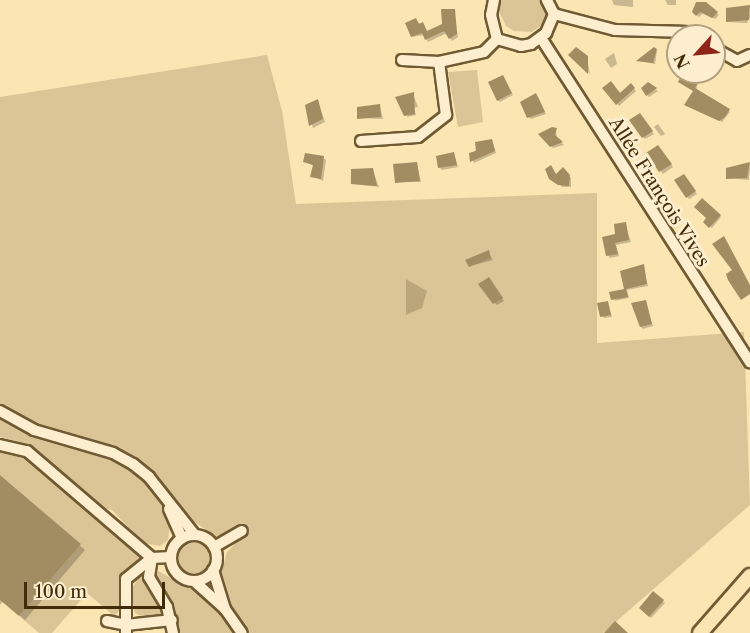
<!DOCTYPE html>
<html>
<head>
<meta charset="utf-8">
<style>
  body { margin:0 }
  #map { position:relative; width:750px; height:633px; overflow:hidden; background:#fae5b3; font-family:"Libre Caslon Text",serif }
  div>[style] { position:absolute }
  .green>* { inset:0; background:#dbc596 }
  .round { border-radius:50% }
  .water>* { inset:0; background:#bba679 }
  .shadow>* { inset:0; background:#0003 }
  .building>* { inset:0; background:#a28c61 }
  .roads { filter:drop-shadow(2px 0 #705a33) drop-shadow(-2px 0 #705a33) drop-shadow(0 2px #705a33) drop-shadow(0 -2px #705a33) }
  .minor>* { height:10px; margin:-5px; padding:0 5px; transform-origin:5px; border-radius:5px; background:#fceece }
  .minor>.ring { margin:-5px; padding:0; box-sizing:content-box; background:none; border:10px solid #fceece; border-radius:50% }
  .major>* { height:14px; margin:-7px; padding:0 7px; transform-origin:7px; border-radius:7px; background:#fae5b3 }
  span { translate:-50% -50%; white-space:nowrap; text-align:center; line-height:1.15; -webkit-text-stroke:6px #fceece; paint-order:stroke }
  .street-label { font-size:18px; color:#422b08 }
  .north { position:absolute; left:666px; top:24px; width:60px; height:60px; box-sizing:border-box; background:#fceece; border:2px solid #b2a07f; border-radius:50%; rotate:243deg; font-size:16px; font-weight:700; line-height:24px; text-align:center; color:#422b08 }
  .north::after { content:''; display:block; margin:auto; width:21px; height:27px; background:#8f2418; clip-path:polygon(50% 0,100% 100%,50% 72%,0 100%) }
  .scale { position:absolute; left:24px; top:582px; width:141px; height:27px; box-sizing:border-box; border:3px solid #422b08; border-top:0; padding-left:8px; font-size:18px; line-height:21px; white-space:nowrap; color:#422b08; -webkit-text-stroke:4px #fceece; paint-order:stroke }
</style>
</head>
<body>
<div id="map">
  <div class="green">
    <i style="clip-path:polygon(552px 0,548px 21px,532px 32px,514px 31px,506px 26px,498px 10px,498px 0)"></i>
    <i style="clip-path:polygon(267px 55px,282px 111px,296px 204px,597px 193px,597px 343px,744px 332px,750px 505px,603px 633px,248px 633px,228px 605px,220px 577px,227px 552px,234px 545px,229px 534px,216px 536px,188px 518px,142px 467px,34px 426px,0 407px,0 97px)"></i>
    <i style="clip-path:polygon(477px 70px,483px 122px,458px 127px,448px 72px)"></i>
    <i style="clip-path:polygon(0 419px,52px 443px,113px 459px,134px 472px,162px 503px,170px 524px,168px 540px,160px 546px,143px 543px,112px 510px,102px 508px,27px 444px,0 437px)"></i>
    <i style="clip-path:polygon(0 451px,26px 459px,141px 558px,125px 570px,120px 579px,119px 611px,114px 616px,87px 593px,52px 633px,39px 633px,19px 616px,81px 544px,0 475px)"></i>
    <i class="round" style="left:175px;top:539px;width:36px;height:36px"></i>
    <i style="clip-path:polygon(158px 571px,206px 597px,235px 633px,176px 633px,154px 580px)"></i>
    <i style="clip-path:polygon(141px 573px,164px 610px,167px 618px,143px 617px,135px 613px,130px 592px)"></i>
  </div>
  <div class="water">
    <i style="clip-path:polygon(406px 279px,427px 291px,422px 308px,406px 315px)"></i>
  </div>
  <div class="shadow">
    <i style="clip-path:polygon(612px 0,633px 0,633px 7px,614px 5px)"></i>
    <i style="clip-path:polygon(665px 0,676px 0,676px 5px,668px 5px)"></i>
    <i style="clip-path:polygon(706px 3px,719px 15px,715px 19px,703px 13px,699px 17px,694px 12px)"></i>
    <i style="clip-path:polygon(748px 7px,750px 17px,747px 23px,727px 22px)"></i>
    <i style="clip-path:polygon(454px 10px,458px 37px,452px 41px,447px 33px,428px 42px,424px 35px,412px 37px,416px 20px,428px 32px,443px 25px)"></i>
    <i style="clip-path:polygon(657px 51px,655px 64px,639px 61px,643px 57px)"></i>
    <i style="clip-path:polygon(614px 53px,617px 64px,611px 68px,605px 59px)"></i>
    <i style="clip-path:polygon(571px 55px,587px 58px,590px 74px)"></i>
    <i style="clip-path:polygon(504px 79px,513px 95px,500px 102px,498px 100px)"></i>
    <i style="clip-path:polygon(698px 82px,696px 91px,730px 112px,722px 122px,686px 105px,695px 91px,681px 83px)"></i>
    <i style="clip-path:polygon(648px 84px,658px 91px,649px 97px,647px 95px)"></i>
    <i style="clip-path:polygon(631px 85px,636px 91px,619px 106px,604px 89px,620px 94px)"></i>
    <i style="clip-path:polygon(413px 94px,418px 107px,414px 108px,416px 115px,407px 117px)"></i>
    <i style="clip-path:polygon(538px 97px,546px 114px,531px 119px,529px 117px)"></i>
    <i style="clip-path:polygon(318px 101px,325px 122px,313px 128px,306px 106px)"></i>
    <i style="clip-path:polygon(380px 106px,383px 119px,359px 118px)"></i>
    <i style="clip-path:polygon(642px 117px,654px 134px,645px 139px,643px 137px)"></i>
    <i style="clip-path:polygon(658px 124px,665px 134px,661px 136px,654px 127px)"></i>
    <i style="clip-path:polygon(556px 130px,557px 139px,564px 145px,553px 148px,540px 134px)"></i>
    <i style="clip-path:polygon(492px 140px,496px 153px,474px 163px,470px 154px)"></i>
    <i style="clip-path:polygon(660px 149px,673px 167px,663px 174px,648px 154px)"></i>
    <i style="clip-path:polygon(454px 154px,458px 167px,442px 170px,440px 168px)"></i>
    <i style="clip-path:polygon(323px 158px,326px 160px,323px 181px,312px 176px,314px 166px,305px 161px)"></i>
    <i style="clip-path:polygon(417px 164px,421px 182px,396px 182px)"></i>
    <i style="clip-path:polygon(750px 165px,749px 180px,727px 178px,749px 164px)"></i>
    <i style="clip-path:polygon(372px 169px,379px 187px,353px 184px)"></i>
    <i style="clip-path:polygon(547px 169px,556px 175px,563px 169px,571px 178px,571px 187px,562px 187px)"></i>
    <i style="clip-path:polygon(686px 178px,697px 194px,689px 199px,687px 197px)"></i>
    <i style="clip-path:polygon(702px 200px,721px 217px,712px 228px,705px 222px,708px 218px)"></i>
    <i style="clip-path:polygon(625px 223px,631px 242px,616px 245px,619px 256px,610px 258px,608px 255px)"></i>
    <i style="clip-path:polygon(488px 252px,493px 260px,470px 266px)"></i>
    <i style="clip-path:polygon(643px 266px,648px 286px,627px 290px,629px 298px,614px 301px,626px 290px,622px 272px)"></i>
    <i style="clip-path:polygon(491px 281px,504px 301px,497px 305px,495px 303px)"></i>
    <i style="clip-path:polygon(645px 301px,653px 326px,643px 329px,641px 327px)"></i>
    <i style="clip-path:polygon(607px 302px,612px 317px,604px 318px,602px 316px)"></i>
    <i style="clip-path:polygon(0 477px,85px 550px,25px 620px,3px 601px,0 605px)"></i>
    <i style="clip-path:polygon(653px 593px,665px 603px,651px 618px,641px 608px)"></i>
  </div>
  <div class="building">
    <i style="clip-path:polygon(696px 2px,706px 2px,718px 12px,712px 18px,700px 12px,696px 16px,692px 12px)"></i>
    <i style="clip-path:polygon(750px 5px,749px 20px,726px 22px,726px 8px)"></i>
    <i style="clip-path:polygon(441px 9px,455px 9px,457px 34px,449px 39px,444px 31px,425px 40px,422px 33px,411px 37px,405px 23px,416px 18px,419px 24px,423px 22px,427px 31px,442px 24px)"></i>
    <i style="clip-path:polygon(576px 47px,588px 56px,588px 74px,568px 55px)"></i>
    <i style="clip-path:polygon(654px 47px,657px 49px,653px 63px,636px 61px)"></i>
    <i style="clip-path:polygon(683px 72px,699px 81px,695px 88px,730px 109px,725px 117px,719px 121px,684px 105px,693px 91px,678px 82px)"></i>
    <i style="clip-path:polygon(503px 75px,512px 93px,497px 101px,488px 82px)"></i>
    <i style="clip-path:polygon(611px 81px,620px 93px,631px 83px,635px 88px,616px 105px,602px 88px)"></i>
    <i style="clip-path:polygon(648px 82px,657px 88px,646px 96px,641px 88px)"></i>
    <i style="clip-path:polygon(414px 92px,415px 114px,404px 116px,395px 97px)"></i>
    <i style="clip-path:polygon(536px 93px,545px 112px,527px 118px,520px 102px)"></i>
    <i style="clip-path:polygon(318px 99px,323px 119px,309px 126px,305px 105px)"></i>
    <i style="clip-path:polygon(380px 104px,381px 117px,357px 119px,357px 107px)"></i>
    <i style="clip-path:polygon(640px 113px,653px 131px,642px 138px,629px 120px)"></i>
    <i style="clip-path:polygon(552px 127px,557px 128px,555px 135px,563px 142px,550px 147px,538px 134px)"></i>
    <i style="clip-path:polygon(492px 139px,495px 151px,470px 162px,469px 153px,476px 151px,475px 142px)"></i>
    <i style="clip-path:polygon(658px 145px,672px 164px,659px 172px,646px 153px)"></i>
    <i style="clip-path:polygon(454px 152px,457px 165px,438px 168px,436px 156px)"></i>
    <i style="clip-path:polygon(305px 153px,324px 156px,321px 179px,310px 177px,313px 165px,303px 162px)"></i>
    <i style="clip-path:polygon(417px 162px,420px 181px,395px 183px,393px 164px)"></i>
    <i style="clip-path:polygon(750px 162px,747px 178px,726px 179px,726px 168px)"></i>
    <i style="clip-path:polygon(551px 165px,556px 174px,563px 167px,570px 175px,569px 186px,558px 185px,549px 179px,545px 169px)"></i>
    <i style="clip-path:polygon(373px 168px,377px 186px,351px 184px,351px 169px)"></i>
    <i style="clip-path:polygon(684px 174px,696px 191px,686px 198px,674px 180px)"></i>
    <i style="clip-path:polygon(702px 198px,721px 215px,709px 228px,703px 222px,706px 218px,694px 207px)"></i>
    <i style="clip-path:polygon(626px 222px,629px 240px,615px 243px,618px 254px,606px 256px,602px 237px,615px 234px,614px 224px)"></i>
    <i style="clip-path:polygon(724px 236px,750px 285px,750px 294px,741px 300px,728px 280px,726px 274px,732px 270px,712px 244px)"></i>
    <i style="clip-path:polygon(489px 250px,491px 258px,469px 267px,465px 260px)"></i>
    <i style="clip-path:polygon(644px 264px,647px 284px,626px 289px,628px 297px,611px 300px,609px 292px,624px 289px,620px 271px)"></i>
    <i style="clip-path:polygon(489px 277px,503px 298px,493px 304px,478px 284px)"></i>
    <i style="clip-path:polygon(646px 300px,652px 324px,640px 327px,631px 303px)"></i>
    <i style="clip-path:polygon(608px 301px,611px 315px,600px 317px,597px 303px)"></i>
    <i style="clip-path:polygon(0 475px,81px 544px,19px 616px,0 600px)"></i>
    <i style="clip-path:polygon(653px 591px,664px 600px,649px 617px,639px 608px)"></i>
    <i style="clip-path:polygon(615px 621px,628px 633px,604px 633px)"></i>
  </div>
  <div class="roads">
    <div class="minor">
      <i style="left:494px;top:0;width:15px;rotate:101deg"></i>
      <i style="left:491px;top:15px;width:25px;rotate:76deg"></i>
      <i style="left:497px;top:39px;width:25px;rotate:16deg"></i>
      <i style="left:521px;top:46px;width:10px;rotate:-11deg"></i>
      <i style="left:531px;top:44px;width:19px;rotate:-36deg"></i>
      <i style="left:546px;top:33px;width:21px;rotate:-67deg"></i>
      <i style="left:554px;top:14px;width:16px;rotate:-117deg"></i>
      <i style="left:554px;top:14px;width:63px;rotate:14.7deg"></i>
      <i style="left:615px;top:30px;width:74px;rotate:1.5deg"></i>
      <i style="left:689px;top:32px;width:7px;rotate:34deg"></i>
      <i style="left:541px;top:38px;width:386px;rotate:57.2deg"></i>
      <i style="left:714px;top:48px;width:26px;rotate:29deg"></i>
      <i style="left:737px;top:61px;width:14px;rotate:-25deg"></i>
      <i style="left:402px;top:60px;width:37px;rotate:3deg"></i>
      <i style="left:439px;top:62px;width:46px;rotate:-12.5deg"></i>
      <i style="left:484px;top:52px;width:18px;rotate:-45deg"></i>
      <i style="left:361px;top:141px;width:57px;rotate:-4deg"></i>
      <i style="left:418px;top:137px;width:36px;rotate:-38deg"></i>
      <i style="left:446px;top:115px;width:53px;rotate:-97.5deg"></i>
      <i style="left:0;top:411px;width:39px;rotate:29deg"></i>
      <i style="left:34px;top:430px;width:82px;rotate:16.2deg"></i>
      <i style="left:113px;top:453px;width:23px;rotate:29deg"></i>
      <i style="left:133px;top:464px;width:21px;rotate:39deg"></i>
      <i style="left:149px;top:477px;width:74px;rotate:51.6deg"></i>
      <i style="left:0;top:445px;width:28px;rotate:13deg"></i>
      <i style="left:27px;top:451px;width:165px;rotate:40.6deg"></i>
      <i style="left:169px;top:509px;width:32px;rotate:66deg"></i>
      <i class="ring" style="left:171px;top:535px;width:36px;height:36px"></i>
      <i style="left:214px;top:547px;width:32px;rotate:-30deg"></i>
      <i style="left:152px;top:558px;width:19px;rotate:99deg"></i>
      <i style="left:149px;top:577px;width:35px;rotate:59deg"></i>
      <i style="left:167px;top:607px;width:27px;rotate:77deg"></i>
      <i style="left:213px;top:570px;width:41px;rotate:72.9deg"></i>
      <i style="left:194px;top:581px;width:42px;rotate:42.1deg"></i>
      <i style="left:225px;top:609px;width:29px;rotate:55deg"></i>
      <i style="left:107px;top:621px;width:19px;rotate:12deg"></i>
      <i style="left:126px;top:625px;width:46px;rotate:-6.2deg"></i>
      <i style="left:126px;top:633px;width:54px;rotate:-90deg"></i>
      <i style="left:126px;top:579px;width:33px;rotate:-39deg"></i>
      <i style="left:152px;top:558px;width:19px;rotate:-3deg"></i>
    </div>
    <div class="major">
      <i style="left:700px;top:633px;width:76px;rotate:-48.7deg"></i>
    </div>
  </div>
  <div class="street-label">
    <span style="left:659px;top:192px;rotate:58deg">Allée François Vives</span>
  </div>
  <div class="north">N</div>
  <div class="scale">100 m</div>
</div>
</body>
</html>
